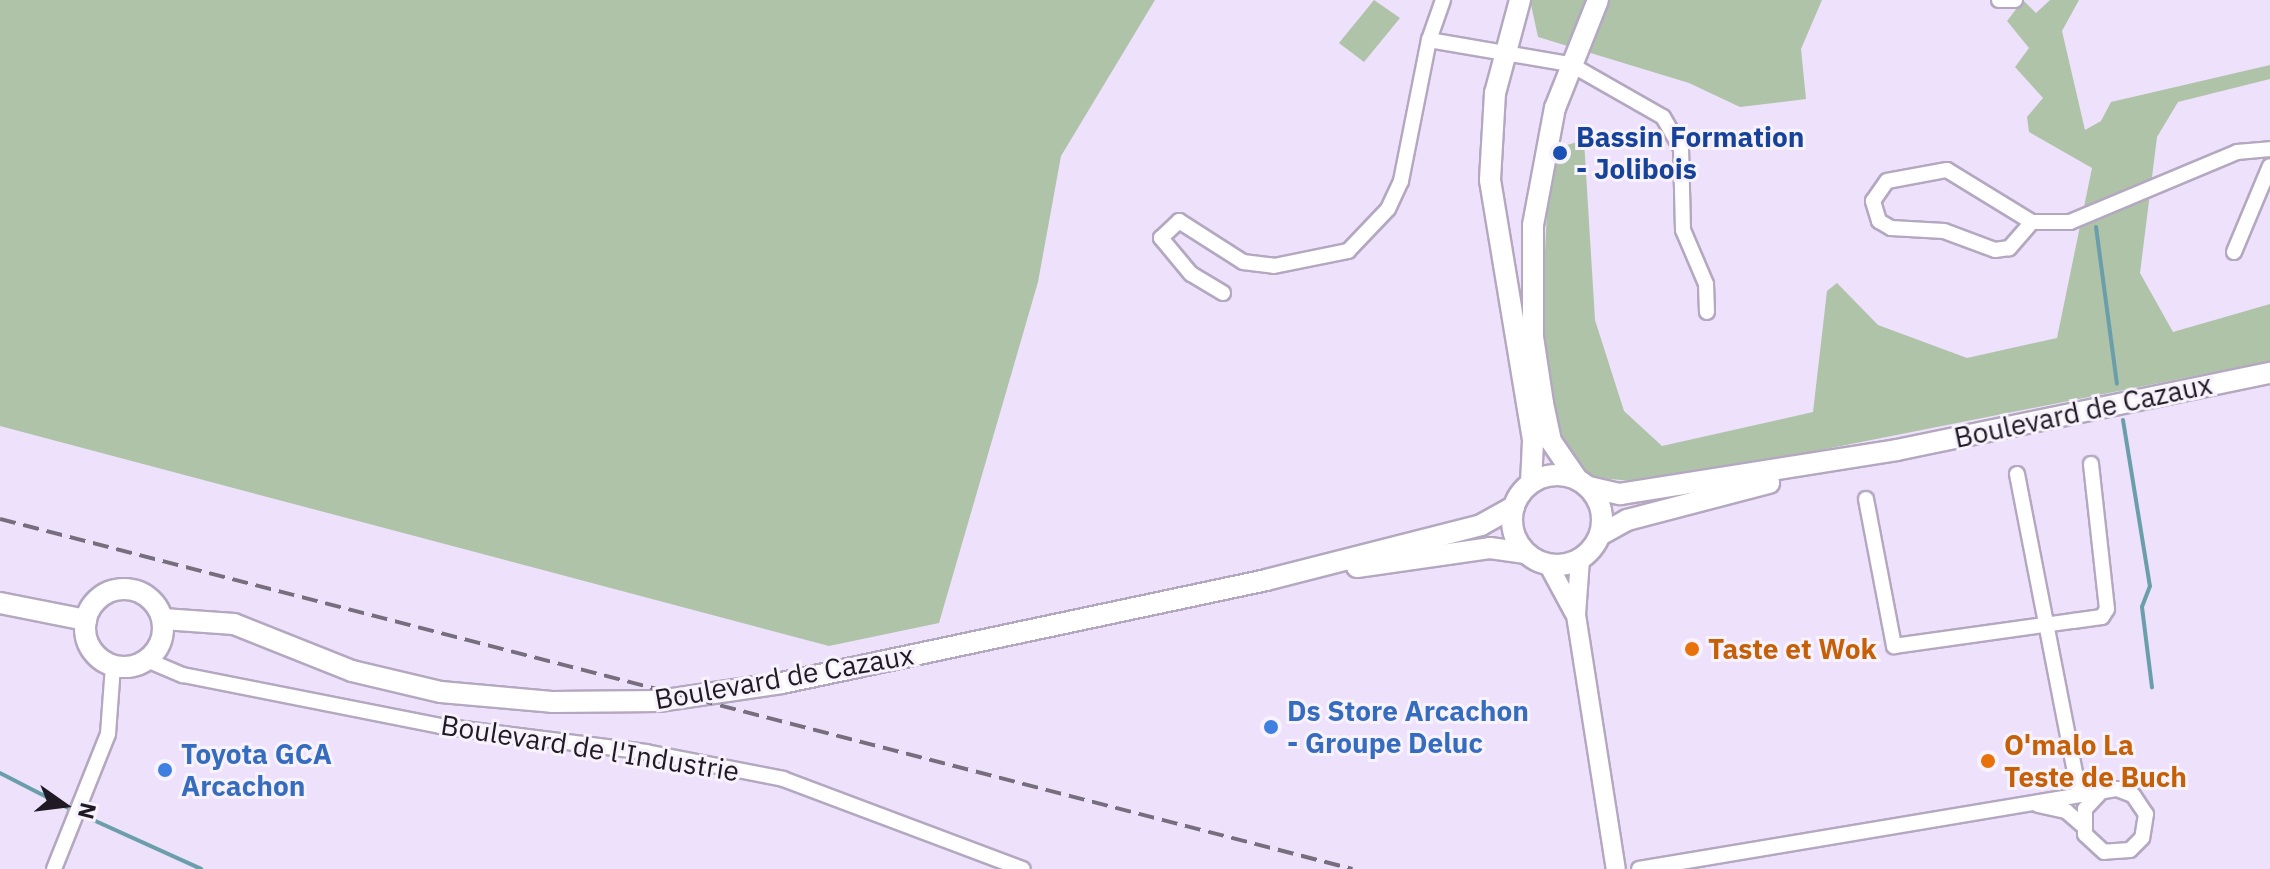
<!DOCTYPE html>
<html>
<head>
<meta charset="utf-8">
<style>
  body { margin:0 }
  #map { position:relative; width:2270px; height:869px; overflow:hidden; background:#eee1fb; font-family:"IBM Plex Sans",sans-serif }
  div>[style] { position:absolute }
  .green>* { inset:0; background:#afc3a9 }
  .stream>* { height:4px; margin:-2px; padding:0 2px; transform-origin:2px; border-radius:2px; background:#6b9eab }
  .roads { filter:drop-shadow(2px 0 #b4a8c1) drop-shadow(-2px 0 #b4a8c1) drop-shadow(0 2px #b4a8c1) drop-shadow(0 -2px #b4a8c1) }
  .minor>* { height:14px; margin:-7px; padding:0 7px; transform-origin:7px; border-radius:7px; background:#fff }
  .tertiary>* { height:18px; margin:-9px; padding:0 9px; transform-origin:9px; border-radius:9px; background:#fff }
  .secondary>* { height:20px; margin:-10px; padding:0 10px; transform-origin:10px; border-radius:10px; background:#fff }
  .secondary>.ring { margin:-10px; padding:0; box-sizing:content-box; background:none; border:20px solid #fff; border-radius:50% }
  .rail>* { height:4px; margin-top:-2px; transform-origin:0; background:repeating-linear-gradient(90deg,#766d7d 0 16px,transparent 0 24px) }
  .dots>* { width:22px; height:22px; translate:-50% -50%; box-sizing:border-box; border:4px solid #f7f2fc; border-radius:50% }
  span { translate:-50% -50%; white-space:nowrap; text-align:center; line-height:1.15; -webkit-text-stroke:6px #f7f2fc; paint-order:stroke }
  .transit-label { font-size:28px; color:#164399; font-weight:700 }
  .left { translate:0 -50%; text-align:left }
  .street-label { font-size:28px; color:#1f1a23 }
  .food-label { font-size:28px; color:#c56008; font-weight:700 }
  .shop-label { font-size:28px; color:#366cbe; font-weight:700 }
  .north { position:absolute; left:24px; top:765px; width:80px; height:80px; -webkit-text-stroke:6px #f7f2fc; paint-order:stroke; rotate:104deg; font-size:22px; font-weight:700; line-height:32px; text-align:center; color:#1f1a23 }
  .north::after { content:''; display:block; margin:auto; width:28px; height:36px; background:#1f1a23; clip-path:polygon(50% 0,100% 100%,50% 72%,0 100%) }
</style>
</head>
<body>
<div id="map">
  <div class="green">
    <i style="clip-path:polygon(0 0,1155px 0,1061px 156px,1038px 282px,939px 623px,829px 646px,0 426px)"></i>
    <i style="clip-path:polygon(1374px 0,1400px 18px,1364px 62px,1339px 43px)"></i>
    <i style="clip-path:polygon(1530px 0,1822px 0,1801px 49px,1806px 99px,1740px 107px,1689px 83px,1538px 37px)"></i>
    <i style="clip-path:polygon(2023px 0,2036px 13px,2050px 0,2079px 0,2062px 31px,2085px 130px,2101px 121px,2111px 102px,2270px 65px,2270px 79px,2178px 102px,2157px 137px,2140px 273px,2173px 332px,2270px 304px,2270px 361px,1654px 483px,1588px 477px,1558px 439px,1541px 333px,1550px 150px,1584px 140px,1595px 320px,1624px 411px,1662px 446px,1813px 412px,1827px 291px,1837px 283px,1878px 325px,1967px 358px,2057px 338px,2092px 168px,2029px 132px,2027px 117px,2043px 98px,2015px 67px,2029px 48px,2007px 21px)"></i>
  </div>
  <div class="stream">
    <i style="left:2096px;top:227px;width:158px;rotate:82.4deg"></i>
    <i style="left:2123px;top:420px;width:168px;rotate:80.8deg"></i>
    <i style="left:2150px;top:586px;width:22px;rotate:111deg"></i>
    <i style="left:2142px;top:607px;width:81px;rotate:82.9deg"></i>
    <i style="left:0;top:773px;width:81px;rotate:27.2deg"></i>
    <i style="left:80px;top:814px;width:133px;rotate:24.4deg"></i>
  </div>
  <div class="roads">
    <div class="minor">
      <i style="left:1999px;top:0;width:16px"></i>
      <i style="left:1429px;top:40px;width:42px;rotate:-70.7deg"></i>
      <i style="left:2032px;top:222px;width:35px;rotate:131deg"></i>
      <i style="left:2009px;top:248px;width:14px;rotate:172deg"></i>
      <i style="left:1995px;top:250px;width:54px;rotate:-159.6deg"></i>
      <i style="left:1944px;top:231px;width:53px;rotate:-176.8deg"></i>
      <i style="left:1891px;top:228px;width:14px;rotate:-150deg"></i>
      <i style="left:1879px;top:221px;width:21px;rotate:-107deg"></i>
      <i style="left:1873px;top:201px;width:24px;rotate:-55deg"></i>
      <i style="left:1887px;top:181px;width:61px;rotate:-10.4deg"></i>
      <i style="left:1947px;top:170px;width:100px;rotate:31.5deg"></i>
      <i style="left:2032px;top:222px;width:38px"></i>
      <i style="left:2070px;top:222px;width:181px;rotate:-22.7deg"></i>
      <i style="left:2237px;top:152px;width:33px;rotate:-5deg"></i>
      <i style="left:2234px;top:252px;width:93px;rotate:-67.3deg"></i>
      <i style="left:1223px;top:293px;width:37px;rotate:-149deg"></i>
      <i style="left:1191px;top:274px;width:47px;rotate:-129.8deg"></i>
      <i style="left:1161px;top:238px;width:25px;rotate:-43deg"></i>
      <i style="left:1179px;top:221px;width:76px;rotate:32.6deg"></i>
      <i style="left:1243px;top:262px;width:31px;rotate:7deg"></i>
      <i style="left:1274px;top:266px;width:76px;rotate:-11.5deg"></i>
      <i style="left:1348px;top:251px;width:58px;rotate:-46.4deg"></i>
      <i style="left:1388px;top:209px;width:31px;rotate:-65deg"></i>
      <i style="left:1401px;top:181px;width:144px;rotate:-78.8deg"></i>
      <i style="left:1429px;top:40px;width:143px;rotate:9.7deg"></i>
      <i style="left:1570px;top:64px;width:107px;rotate:29.7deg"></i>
      <i style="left:1663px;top:117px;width:36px;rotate:60deg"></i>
      <i style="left:1681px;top:148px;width:82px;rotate:88.6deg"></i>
      <i style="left:1683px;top:230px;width:59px;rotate:66.9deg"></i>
      <i style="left:1706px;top:284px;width:28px;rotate:88deg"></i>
      <i style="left:2017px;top:474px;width:325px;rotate:79deg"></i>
      <i style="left:1866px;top:499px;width:150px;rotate:79.2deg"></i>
      <i style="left:1894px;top:646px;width:181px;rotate:-8deg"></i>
      <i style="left:2073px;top:621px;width:29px;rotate:-8deg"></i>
      <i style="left:2102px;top:617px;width:9px;rotate:-58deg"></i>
      <i style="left:2107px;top:609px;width:146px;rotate:-96.3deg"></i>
      <i style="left:147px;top:660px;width:39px;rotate:23deg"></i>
      <i style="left:183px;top:675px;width:262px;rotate:11.2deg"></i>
      <i style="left:440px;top:726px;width:208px;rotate:7.2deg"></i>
      <i style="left:646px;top:752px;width:140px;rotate:11.1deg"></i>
      <i style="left:783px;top:779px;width:256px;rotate:20.6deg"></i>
      <i style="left:2038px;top:805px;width:29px;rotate:12deg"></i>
      <i style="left:2066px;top:811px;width:23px;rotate:41deg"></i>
      <i style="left:54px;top:869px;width:145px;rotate:-68.2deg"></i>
      <i style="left:108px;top:734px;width:68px;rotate:-85.8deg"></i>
      <i style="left:1639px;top:869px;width:485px;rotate:-9.5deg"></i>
      <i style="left:2117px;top:789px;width:17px;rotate:21deg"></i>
      <i style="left:2133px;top:795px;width:23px;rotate:56deg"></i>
      <i style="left:2146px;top:814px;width:24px;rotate:99deg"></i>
      <i style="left:2142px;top:838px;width:17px;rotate:135deg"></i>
      <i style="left:2130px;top:850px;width:26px;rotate:176deg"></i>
      <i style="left:2104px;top:852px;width:26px;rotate:-137deg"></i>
      <i style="left:2085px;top:834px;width:25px;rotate:-90deg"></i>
      <i style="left:2085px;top:809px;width:23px;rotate:-47deg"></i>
    </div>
    <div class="tertiary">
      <i style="left:1580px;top:559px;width:56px;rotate:94.1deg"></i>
      <i style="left:1576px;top:615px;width:257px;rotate:81.1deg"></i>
      <i style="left:1548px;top:564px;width:55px;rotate:61.6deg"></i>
    </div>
    <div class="secondary">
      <i style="left:1520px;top:0;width:96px;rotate:105deg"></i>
      <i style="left:1495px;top:93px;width:87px;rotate:93.3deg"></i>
      <i style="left:1490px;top:180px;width:265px;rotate:80.6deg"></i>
      <i style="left:1533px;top:441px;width:42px;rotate:92.7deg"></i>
      <i class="ring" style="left:1512px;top:475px;width:70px;height:70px"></i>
      <i style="left:1577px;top:479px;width:46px;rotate:-124.4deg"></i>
      <i style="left:1551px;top:441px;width:39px;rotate:-102deg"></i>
      <i style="left:1543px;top:403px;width:67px;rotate:-98.6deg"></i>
      <i style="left:1533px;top:337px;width:112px;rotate:-90deg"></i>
      <i style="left:1533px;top:225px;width:119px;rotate:-79.4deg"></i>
      <i style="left:1555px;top:108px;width:116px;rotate:-68.3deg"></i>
      <i style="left:1589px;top:487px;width:32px;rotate:13deg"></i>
      <i style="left:1620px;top:494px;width:280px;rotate:-9deg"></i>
      <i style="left:1897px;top:450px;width:381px;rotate:-11.7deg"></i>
      <i style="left:1600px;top:535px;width:31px;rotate:-29deg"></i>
      <i style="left:1627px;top:520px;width:147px;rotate:-14.6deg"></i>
      <i style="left:1357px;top:567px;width:134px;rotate:-8.1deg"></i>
      <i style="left:1490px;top:548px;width:36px;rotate:8deg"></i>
      <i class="ring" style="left:85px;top:589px;width:58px;height:58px"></i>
      <i style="left:0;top:603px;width:88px;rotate:11.2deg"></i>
      <i style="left:163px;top:619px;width:71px;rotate:4deg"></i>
      <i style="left:234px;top:624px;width:127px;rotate:21.7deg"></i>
      <i style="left:352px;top:671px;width:91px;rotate:13.3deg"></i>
      <i style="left:441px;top:692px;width:111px;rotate:5.1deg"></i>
      <i style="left:552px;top:702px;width:107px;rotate:-0.5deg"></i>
      <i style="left:659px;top:701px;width:124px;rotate:-8.3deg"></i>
      <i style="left:782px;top:683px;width:495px;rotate:-12deg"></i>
      <i style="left:1266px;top:580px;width:222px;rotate:-14.3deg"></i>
      <i style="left:1481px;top:525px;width:38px;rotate:-29deg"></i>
    </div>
  </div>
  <div class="rail">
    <i style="left:0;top:519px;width:1397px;rotate:14.51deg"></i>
  </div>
  <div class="dots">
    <i style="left:1560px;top:153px;background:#1a4fb4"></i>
    <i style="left:1692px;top:649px;background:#e8710a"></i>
    <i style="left:1271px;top:727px;background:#3f7fe0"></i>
    <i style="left:1988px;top:761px;background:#e8710a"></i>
    <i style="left:165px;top:770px;background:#3f7fe0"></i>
  </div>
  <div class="transit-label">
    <span class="left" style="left:1576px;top:153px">Bassin Formation<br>- Jolibois</span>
  </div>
  <div class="street-label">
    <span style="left:2083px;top:411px;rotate:-12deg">Boulevard de Cazaux</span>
    <span style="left:784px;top:677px;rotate:-10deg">Boulevard de Cazaux</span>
    <span style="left:590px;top:748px;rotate:9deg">Boulevard de l'Industrie</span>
  </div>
  <div class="food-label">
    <span class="left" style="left:1708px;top:649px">Taste et Wok</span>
    <span class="left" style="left:2004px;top:761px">O'malo La<br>Teste de Buch</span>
  </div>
  <div class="shop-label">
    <span class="left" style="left:1287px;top:727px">Ds Store Arcachon<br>- Groupe Deluc</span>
    <span class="left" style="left:181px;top:770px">Toyota GCA<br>Arcachon</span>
  </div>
  <div class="north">N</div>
</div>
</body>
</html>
